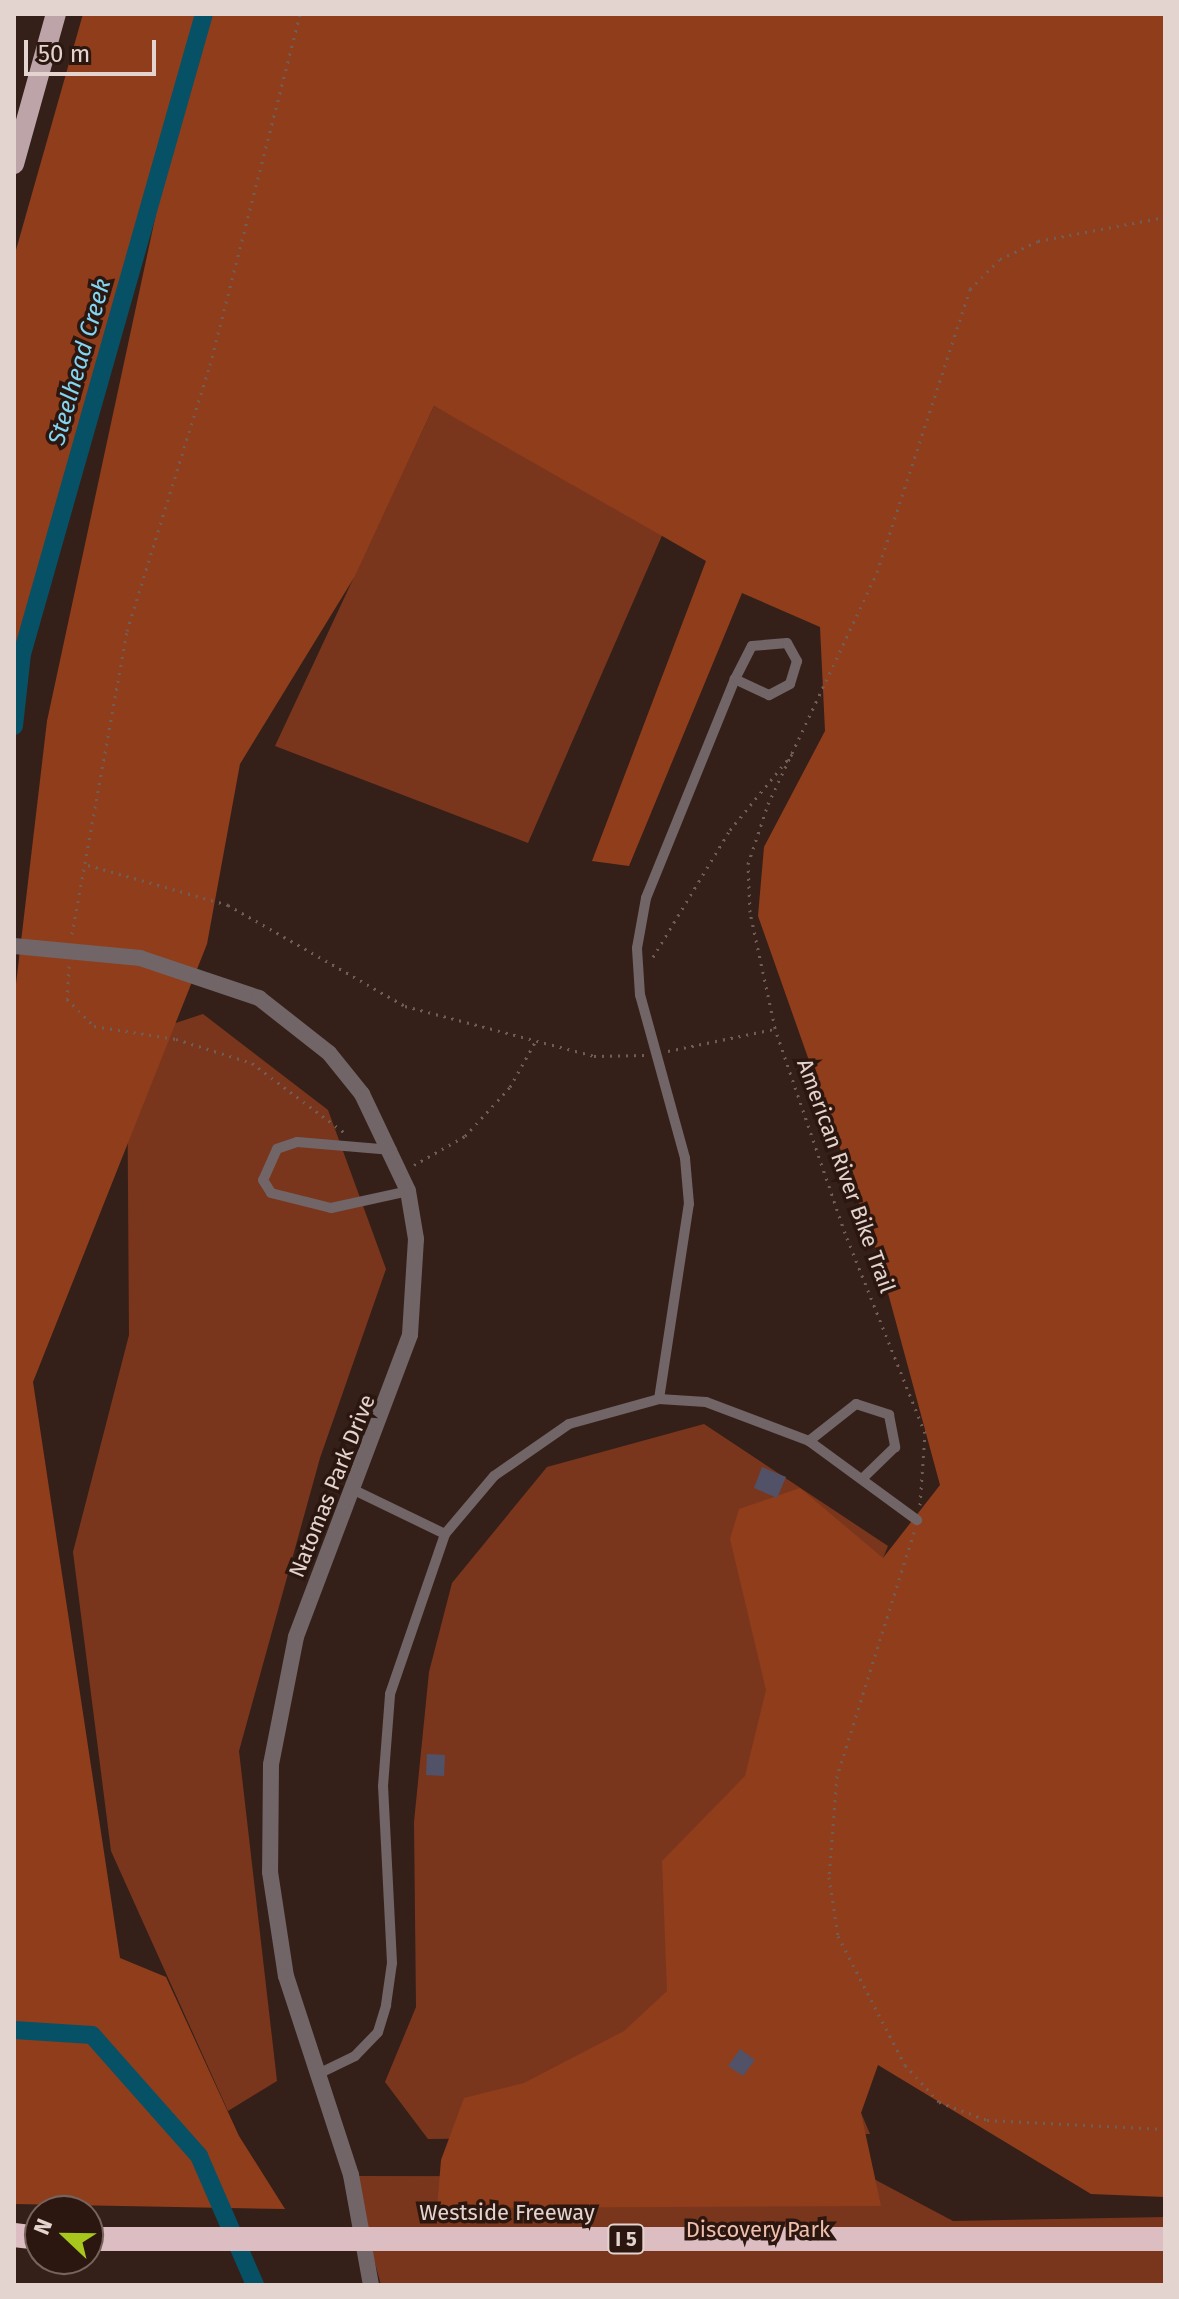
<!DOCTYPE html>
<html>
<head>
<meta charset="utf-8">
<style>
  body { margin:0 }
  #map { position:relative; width:1179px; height:2299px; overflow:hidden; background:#352019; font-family:"Fira Sans",sans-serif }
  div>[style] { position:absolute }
  .green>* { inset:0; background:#7a361c }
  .forest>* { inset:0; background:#903d1c }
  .canal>* { height:18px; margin:-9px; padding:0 9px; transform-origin:9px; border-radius:9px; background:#065165 }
  .building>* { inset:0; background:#515267 }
  .path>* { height:3px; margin-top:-1.5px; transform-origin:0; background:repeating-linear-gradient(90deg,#705d56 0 2px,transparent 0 8px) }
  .service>* { height:10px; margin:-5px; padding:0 5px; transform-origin:5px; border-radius:5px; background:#716567 }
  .minor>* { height:16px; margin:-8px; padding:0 8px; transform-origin:8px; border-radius:8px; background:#716567 }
  .primary>* { height:20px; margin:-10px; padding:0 10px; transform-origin:10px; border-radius:10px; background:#bda4a8 }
  .motorway>* { height:24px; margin:-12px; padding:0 12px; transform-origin:12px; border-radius:12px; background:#dbbdc2 }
  span { translate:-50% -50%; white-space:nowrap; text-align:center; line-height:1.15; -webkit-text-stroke:7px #2b170f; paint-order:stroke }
  .shield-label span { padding:2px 6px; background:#2b170f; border:2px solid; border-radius:6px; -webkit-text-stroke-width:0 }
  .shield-label { font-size:20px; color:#e3d4cf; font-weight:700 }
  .street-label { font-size:22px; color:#e3d4cf }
  .park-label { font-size:22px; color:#efbfae }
  .water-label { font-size:24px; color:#82d5f3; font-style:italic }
  .frame { position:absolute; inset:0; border:16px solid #e3d4cf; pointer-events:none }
  .north { position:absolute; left:24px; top:2195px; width:80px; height:80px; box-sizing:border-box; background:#2b170f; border:2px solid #75635c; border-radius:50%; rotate:292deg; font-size:22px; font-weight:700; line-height:32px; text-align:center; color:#e3d4cf }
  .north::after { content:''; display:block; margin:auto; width:28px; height:36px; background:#a8c71c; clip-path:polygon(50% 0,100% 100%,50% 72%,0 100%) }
  .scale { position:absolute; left:24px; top:40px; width:132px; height:36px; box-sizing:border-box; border:4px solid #e3d4cf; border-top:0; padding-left:10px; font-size:24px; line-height:28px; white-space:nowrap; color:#e3d4cf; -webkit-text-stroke:6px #2b170f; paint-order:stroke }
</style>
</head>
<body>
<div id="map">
  <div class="green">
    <i style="clip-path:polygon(434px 406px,664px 531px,528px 843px,275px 746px)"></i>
    <i style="clip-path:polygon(203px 1014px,328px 1110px,386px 1269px,320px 1458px,239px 1751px,277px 2081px,228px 2111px,111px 1851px,73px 1552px,129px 1335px,127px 1039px)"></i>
    <i style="clip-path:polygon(704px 1424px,888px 1546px,819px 1715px,775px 1910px,870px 2134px,428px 2139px,385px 2082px,416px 2007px,414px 1822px,429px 1672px,452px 1583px,547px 1467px)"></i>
    <i style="clip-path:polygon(351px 2176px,870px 2177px,953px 2221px,1165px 2217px,1165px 2285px,381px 2285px)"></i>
  </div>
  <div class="forest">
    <i style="clip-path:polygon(83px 14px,197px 14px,14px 696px,14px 257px)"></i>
    <i style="clip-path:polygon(199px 14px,1165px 14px,1165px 2197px,1091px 2194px,878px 2065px,861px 2113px,881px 2206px,437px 2208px,441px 2160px,464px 2098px,524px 2083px,624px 2031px,667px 1991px,662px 1861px,745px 1776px,766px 1690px,730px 1539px,739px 1509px,800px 1488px,883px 1558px,940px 1485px,878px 1256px,758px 916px,764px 847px,825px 731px,820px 627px,742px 593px,629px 866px,592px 861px,706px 561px,434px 406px,355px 576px,240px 764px,207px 944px,33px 1382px,120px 1958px,166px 1977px,239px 2136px,285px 2209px,14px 2204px,14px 1001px,47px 721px)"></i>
  </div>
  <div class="canal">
    <i style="left:14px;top:726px;width:72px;rotate:-83.7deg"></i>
    <i style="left:22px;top:654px;width:665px;rotate:-74.13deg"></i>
    <i style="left:14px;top:2030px;width:78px;rotate:3.7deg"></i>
    <i style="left:92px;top:2035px;width:162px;rotate:48.5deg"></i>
    <i style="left:199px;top:2156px;width:141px;rotate:66.5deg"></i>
  </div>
  <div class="building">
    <i style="clip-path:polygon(762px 1467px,786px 1477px,777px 1498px,754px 1488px)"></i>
    <i style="clip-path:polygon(427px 1754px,445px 1755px,444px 1776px,426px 1775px)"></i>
    <i style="clip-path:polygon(740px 2049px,755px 2060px,743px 2076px,728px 2066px)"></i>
  </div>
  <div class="path">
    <i style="left:88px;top:865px;width:146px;rotate:15.9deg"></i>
    <i style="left:228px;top:905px;width:204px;rotate:29.7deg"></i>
    <i style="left:405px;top:1006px;width:196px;rotate:14.8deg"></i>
    <i style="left:594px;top:1056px;width:51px;rotate:-1.1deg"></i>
    <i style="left:72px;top:934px;width:308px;rotate:-79.7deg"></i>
    <i style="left:127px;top:631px;width:279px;rotate:-72.7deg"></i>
    <i style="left:210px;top:365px;width:362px;rotate:-75.6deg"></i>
    <i style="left:653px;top:957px;width:149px;rotate:-58.8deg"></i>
    <i style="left:730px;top:830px;width:99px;rotate:-50.7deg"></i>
    <i style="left:69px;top:966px;width:33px;rotate:93deg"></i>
    <i style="left:67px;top:999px;width:38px;rotate:45deg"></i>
    <i style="left:94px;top:1026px;width:83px;rotate:9deg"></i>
    <i style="left:176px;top:1039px;width:80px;rotate:17.5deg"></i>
    <i style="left:252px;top:1063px;width:116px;rotate:37deg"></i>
    <i style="left:668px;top:1051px;width:108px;rotate:-11.7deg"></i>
    <i style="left:414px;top:1165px;width:59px;rotate:-29.6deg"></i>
    <i style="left:465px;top:1136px;width:67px;rotate:-47.4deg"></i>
    <i style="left:510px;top:1087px;width:51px;rotate:-60.9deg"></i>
    <i style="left:920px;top:1505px;width:72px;rotate:-86deg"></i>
    <i style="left:925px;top:1433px;width:215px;rotate:-111.8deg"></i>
    <i style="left:845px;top:1233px;width:217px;rotate:-108.9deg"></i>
    <i style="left:775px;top:1028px;width:119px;rotate:-102.2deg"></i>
    <i style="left:750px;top:912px;width:48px;rotate:-92.4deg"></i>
    <i style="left:748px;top:864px;width:63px;rotate:-71.6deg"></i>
    <i style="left:768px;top:804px;width:256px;rotate:-64.8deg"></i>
    <i style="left:877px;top:572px;width:298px;rotate:-71.8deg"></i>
    <i style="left:970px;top:289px;width:42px;rotate:-45deg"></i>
    <i style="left:1000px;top:259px;width:42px;rotate:-25.3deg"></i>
    <i style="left:1038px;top:241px;width:129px;rotate:-10.7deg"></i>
    <i style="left:914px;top:1532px;width:256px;rotate:107.5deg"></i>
    <i style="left:837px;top:1776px;width:101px;rotate:94.5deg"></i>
    <i style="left:829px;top:1877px;width:60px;rotate:81.3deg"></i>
    <i style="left:838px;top:1936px;width:145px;rotate:62.6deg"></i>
    <i style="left:905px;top:2065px;width:50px;rotate:47.4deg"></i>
    <i style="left:939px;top:2102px;width:51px;rotate:20.6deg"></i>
    <i style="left:987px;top:2120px;width:178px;rotate:2.9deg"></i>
  </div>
  <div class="service">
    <i style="left:392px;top:1150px;width:95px;rotate:-175.2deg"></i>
    <i style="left:297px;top:1142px;width:21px;rotate:161deg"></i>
    <i style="left:277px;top:1149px;width:34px;rotate:114deg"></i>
    <i style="left:263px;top:1180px;width:15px;rotate:58deg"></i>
    <i style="left:271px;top:1193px;width:62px;rotate:14deg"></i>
    <i style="left:331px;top:1208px;width:79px;rotate:-12.4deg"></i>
    <i style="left:659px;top:1399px;width:197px;rotate:-81.3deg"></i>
    <i style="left:689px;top:1204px;width:46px;rotate:-95deg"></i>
    <i style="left:685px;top:1158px;width:169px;rotate:-105.4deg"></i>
    <i style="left:640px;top:995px;width:47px;rotate:-93.7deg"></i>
    <i style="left:637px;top:948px;width:51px;rotate:-79.8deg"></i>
    <i style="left:646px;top:898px;width:236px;rotate:-67.9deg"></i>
    <i style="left:735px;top:679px;width:37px;rotate:-63deg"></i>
    <i style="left:752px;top:646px;width:35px;rotate:-5deg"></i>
    <i style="left:787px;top:643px;width:21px;rotate:61deg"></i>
    <i style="left:797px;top:661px;width:24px;rotate:107deg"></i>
    <i style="left:790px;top:684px;width:24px;rotate:152deg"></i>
    <i style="left:769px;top:695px;width:38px;rotate:-155deg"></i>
    <i style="left:809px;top:1441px;width:60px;rotate:-38.2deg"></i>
    <i style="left:856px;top:1404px;width:35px;rotate:18deg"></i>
    <i style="left:889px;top:1415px;width:33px;rotate:79deg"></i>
    <i style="left:895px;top:1447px;width:46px;rotate:135.9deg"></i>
    <i style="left:354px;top:1490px;width:101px;rotate:25.8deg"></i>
    <i style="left:316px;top:2075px;width:43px;rotate:-26deg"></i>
    <i style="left:355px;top:2056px;width:33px;rotate:-46deg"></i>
    <i style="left:378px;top:2032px;width:28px;rotate:-73deg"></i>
    <i style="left:386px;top:2005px;width:42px;rotate:-81.9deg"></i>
    <i style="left:392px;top:1963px;width:177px;rotate:-92.9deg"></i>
    <i style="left:383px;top:1786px;width:92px;rotate:-85.6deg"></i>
    <i style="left:390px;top:1694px;width:169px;rotate:-71deg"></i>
    <i style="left:445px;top:1534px;width:76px;rotate:-49.8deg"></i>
    <i style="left:494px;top:1476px;width:91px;rotate:-34.7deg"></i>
    <i style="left:569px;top:1424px;width:93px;rotate:-15.5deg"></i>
    <i style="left:659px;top:1399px;width:47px;rotate:3.7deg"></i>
    <i style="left:706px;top:1402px;width:110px;rotate:20.7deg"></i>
    <i style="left:809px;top:1441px;width:134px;rotate:36.2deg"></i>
  </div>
  <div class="minor">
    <i style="left:14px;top:946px;width:127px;rotate:5.4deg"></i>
    <i style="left:140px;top:958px;width:126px;rotate:18.6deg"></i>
    <i style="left:259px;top:998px;width:89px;rotate:38.2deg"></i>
    <i style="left:329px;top:1053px;width:53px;rotate:51.2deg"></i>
    <i style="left:362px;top:1094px;width:107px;rotate:64.6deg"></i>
    <i style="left:408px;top:1191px;width:49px;rotate:80.5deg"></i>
    <i style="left:416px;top:1239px;width:96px;rotate:93.6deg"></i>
    <i style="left:410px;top:1335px;width:323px;rotate:110.7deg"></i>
    <i style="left:296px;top:1637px;width:130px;rotate:101.1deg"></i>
    <i style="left:271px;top:1765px;width:107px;rotate:90.5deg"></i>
    <i style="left:270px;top:1872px;width:105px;rotate:81.3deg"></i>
    <i style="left:286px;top:1976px;width:209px;rotate:71.9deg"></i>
    <i style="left:351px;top:2175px;width:112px;rotate:79.7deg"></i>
  </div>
  <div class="primary">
    <i style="left:14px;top:164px;width:156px;rotate:-74.4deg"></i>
  </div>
  <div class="motorway">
    <i style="left:14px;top:2235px;width:26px;rotate:7deg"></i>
    <i style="left:88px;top:2239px;width:1077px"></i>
  </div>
  <div class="shield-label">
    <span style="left:626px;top:2239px">I 5</span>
  </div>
  <div class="street-label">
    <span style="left:846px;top:1176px;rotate:70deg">American River Bike Trail</span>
    <span style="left:332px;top:1486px;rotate:-68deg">Natomas Park Drive</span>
    <span style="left:507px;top:2213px">Westside Freeway</span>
  </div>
  <div class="park-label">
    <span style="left:758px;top:2230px">Discovery Park</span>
  </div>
  <div class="water-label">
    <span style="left:80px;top:362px;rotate:-74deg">Steelhead Creek</span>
  </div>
  <div class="frame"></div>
  <div class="north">N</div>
  <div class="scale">50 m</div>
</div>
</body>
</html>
